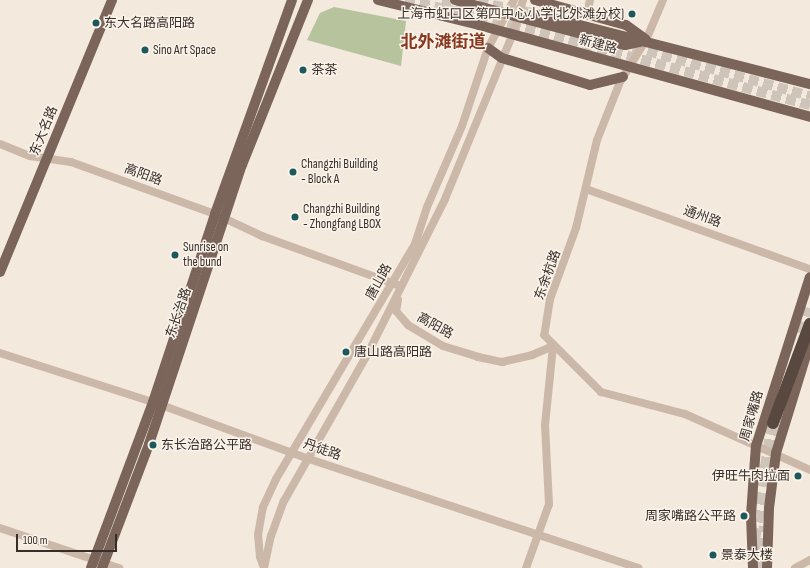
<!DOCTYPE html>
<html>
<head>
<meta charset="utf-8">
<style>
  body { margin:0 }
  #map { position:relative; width:810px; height:568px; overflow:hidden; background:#f3e9dd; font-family:"Sofia Sans Condensed","Noto Sans SC",sans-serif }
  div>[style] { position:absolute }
  .green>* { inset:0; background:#b6c39d }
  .major-tunnel>* { height:10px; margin-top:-5px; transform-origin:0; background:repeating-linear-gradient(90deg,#cec4b9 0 10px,transparent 0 15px) }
  .highway-tunnel>* { height:12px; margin-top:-6px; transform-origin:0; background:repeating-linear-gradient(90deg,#cec4b9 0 12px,transparent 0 18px) }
  .minor>* { height:8px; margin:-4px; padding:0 4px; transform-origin:4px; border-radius:4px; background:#ccb8a9 }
  .major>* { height:10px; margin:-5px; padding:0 5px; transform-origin:5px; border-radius:5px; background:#7b645a }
  .highway>* { height:12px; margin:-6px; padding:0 6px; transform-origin:6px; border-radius:6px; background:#594840 }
  .dots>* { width:11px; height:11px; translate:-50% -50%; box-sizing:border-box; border:2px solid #faf3ea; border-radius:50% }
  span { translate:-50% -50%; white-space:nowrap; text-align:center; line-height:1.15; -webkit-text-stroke:3px #faf3ea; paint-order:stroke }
  .poi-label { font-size:13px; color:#382e29 }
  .right { translate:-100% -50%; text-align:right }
  .left { translate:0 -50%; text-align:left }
  .street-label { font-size:13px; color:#382e29 }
  .district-label { font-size:17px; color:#893820; font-weight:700 }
  .scale { position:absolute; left:16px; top:534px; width:101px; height:18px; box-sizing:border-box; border:2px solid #382e29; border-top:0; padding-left:5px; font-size:12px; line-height:14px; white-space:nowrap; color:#382e29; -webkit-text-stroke:3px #faf3ea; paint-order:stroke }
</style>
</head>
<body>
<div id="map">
  <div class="green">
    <i style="clip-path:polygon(334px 7px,406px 21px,401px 66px,307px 40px,320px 13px)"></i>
  </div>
  <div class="major-tunnel">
    <i style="left:405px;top:0;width:109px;rotate:12.8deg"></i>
    <i style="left:511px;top:24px;width:310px;rotate:15.2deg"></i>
    <i style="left:442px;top:0;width:23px;rotate:13deg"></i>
    <i style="left:478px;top:2px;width:60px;rotate:11.5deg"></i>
    <i style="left:633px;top:47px;width:184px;rotate:15.5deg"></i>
  </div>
  <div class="highway-tunnel">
    <i style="left:802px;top:334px;width:27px;rotate:-73deg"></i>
    <i style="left:754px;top:540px;width:106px;rotate:-80.8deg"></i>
    <i style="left:771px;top:435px;width:22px;rotate:-72deg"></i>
    <i style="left:759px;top:568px;width:42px;rotate:-81.9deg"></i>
  </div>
  <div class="minor">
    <i style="left:663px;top:0;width:43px;rotate:113deg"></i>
    <i style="left:646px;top:40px;width:49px;rotate:121.8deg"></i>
    <i style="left:620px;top:82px;width:62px;rotate:111.6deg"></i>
    <i style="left:597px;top:140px;width:90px;rotate:103.4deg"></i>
    <i style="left:576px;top:228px;width:76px;rotate:110.1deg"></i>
    <i style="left:550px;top:299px;width:36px;rotate:99deg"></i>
    <i style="left:544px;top:335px;width:81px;rotate:45deg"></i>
    <i style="left:601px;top:392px;width:87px;rotate:14.7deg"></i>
    <i style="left:685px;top:414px;width:137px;rotate:24.1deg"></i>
    <i style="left:587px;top:14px;width:14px;rotate:-78deg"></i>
    <i style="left:0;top:144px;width:32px;rotate:22deg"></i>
    <i style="left:30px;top:156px;width:41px;rotate:8.3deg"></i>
    <i style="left:71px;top:162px;width:153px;rotate:19.9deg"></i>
    <i style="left:215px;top:214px;width:52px;rotate:25.1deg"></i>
    <i style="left:262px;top:236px;width:144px;rotate:19.9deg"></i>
    <i style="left:586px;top:189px;width:238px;rotate:19.7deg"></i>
    <i style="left:398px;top:300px;width:11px;rotate:100deg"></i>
    <i style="left:396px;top:311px;width:18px;rotate:49deg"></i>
    <i style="left:408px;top:325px;width:41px;rotate:31deg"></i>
    <i style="left:443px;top:346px;width:37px;rotate:17deg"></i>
    <i style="left:478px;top:357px;width:25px;rotate:12deg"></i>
    <i style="left:502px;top:362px;width:31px;rotate:-13deg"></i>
    <i style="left:532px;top:355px;width:23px;rotate:-23deg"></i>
    <i style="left:0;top:353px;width:161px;rotate:17.8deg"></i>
    <i style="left:153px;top:402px;width:166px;rotate:20.1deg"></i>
    <i style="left:309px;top:459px;width:347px;rotate:18.3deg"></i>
    <i style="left:0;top:528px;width:126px;rotate:18.6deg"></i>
    <i style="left:264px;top:568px;width:12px;rotate:-110deg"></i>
    <i style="left:260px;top:557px;width:22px;rotate:-95deg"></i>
    <i style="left:258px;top:535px;width:28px;rotate:-80deg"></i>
    <i style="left:263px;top:507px;width:31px;rotate:-65deg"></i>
    <i style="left:276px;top:479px;width:273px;rotate:-59.4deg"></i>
    <i style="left:415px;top:244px;width:39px;rotate:-72deg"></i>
    <i style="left:427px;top:207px;width:88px;rotate:-66.6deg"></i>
    <i style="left:462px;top:126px;width:82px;rotate:-71.6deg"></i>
    <i style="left:488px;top:48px;width:55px;rotate:-61.6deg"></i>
    <i style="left:264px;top:568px;width:33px;rotate:-78deg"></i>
    <i style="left:271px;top:536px;width:37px;rotate:-70deg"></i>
    <i style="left:284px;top:501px;width:168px;rotate:-60.4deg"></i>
    <i style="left:367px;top:355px;width:174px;rotate:-63.4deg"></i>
    <i style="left:445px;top:199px;width:176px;rotate:-67.7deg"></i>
    <i style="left:512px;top:36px;width:38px;rotate:-73deg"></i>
    <i style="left:526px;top:568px;width:68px;rotate:-70.2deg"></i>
    <i style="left:549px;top:504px;width:79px;rotate:-92.9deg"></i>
    <i style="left:545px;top:425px;width:79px;rotate:-84.2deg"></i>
    <i style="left:795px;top:568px;width:17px;rotate:-28deg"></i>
  </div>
  <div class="major">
    <i style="left:378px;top:0;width:104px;rotate:13.9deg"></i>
    <i style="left:479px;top:25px;width:344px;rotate:15.5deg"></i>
    <i style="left:455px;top:0;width:166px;rotate:15deg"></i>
    <i style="left:615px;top:43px;width:10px;rotate:11deg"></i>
    <i style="left:625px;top:45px;width:19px;rotate:-12deg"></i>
    <i style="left:535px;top:0;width:94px;rotate:15.4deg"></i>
    <i style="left:626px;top:25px;width:24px;rotate:36deg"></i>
    <i style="left:537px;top:14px;width:282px;rotate:14.4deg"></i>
    <i style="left:488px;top:48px;width:17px;rotate:36deg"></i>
    <i style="left:502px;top:58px;width:92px;rotate:17.1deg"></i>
    <i style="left:590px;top:85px;width:34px;rotate:-14deg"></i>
    <i style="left:0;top:272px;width:294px;rotate:-67.6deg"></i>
    <i style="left:91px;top:568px;width:177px;rotate:-69.5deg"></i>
    <i style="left:153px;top:402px;width:198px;rotate:-71.7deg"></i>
    <i style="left:215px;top:214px;width:227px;rotate:-70.2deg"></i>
    <i style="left:102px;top:568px;width:133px;rotate:-69.2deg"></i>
    <i style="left:149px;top:444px;width:294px;rotate:-71.6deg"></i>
    <i style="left:242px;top:165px;width:178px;rotate:-68.2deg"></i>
    <i style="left:753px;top:568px;width:53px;rotate:-92.2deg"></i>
    <i style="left:751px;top:515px;width:69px;rotate:-85.9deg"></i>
    <i style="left:756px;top:446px;width:177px;rotate:-72.3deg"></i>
    <i style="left:767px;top:568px;width:60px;rotate:-88.1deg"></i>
    <i style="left:769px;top:508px;width:55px;rotate:-82.7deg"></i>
    <i style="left:776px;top:453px;width:106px;rotate:-72.9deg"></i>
    <i style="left:807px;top:352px;width:18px;rotate:-81deg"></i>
  </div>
  <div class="highway">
    <i style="left:773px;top:423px;width:106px;rotate:-69.5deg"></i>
  </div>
  <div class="dots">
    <i style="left:632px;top:14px;background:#1d585b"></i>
    <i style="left:96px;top:23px;background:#1d585b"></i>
    <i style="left:145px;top:50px;background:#1d585b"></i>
    <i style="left:303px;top:70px;background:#1d585b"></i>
    <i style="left:293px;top:172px;background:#1d585b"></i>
    <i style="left:295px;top:217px;background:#1d585b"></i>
    <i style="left:175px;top:255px;background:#1d585b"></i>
    <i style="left:346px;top:352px;background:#1d585b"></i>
    <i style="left:153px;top:445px;background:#1d585b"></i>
    <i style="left:798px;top:476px;background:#1d585b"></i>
    <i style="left:744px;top:516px;background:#1d585b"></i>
    <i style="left:713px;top:555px;background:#1d585b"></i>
  </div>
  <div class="poi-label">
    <span class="right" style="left:624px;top:14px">上海市虹口区第四中心小学(北外滩分校)</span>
    <span class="left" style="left:104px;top:23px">东大名路高阳路</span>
    <span class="left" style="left:153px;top:50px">Sino Art Space</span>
    <span class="left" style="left:311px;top:70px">茶茶</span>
    <span class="left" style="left:301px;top:172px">Changzhi Building<br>- Block A</span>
    <span class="left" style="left:303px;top:217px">Changzhi Building<br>- Zhongfang LBOX</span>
    <span class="left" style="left:183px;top:255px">Sunrise on<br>the bund</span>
    <span class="left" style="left:354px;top:352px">唐山路高阳路</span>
    <span class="left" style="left:161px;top:445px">东长治路公平路</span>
    <span class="right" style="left:790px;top:476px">伊旺牛肉拉面</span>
    <span class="right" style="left:736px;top:516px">周家嘴路公平路</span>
    <span class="left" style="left:721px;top:555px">景泰大楼</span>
  </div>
  <div class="street-label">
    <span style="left:598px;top:45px;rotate:15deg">新建路</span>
    <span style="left:44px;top:131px;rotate:-68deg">东大名路</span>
    <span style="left:143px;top:175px;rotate:20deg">高阳路</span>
    <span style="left:702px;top:217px;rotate:20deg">通州路</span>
    <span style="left:548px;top:275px;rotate:-70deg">东余杭路</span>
    <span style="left:379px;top:282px;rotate:-61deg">唐山路</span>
    <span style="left:179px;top:313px;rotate:-71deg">东长治路</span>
    <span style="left:435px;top:326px;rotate:29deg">高阳路</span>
    <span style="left:752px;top:416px;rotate:-74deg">周家嘴路</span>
    <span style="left:322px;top:450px;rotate:19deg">丹徒路</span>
  </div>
  <div class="district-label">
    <span style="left:443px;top:43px">北外滩街道</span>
  </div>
  <div class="scale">100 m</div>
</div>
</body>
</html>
